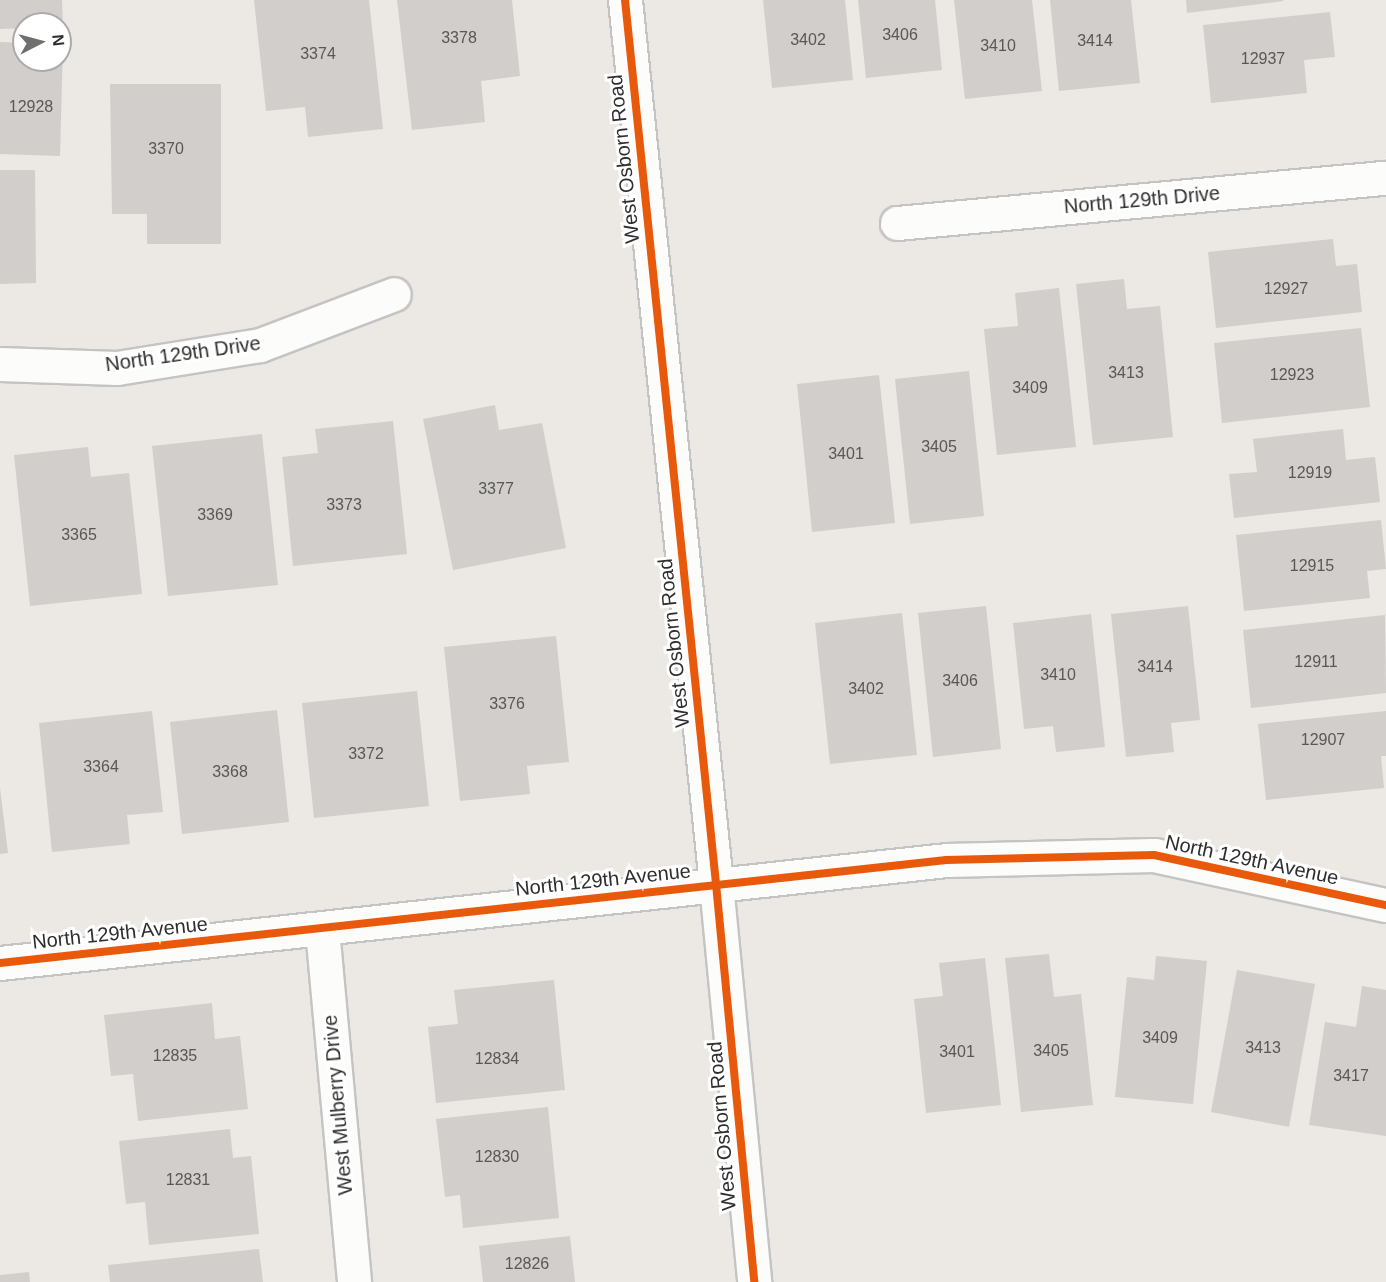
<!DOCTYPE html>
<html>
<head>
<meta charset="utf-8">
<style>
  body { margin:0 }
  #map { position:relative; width:1386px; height:1282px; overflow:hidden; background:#ece8e4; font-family:Helvetica,sans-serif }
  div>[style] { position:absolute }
  .building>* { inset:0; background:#d1cecb }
  .roads { filter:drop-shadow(2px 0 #c5c4c5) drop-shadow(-2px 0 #c5c4c5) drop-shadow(0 2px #c5c4c5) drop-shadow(0 -2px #c5c4c5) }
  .minor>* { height:33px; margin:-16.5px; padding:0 16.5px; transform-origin:16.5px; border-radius:16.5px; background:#fcfcfb }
  .tertiary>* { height:33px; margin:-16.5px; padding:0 16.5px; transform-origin:16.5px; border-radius:16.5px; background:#fcfcfb }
  .cycleway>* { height:8px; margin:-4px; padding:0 4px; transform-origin:4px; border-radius:4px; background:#e8590c }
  span { translate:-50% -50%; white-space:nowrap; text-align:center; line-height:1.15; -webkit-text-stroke:6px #fff; paint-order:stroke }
  .number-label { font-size:16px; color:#585857 }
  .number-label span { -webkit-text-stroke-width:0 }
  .street-label { font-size:20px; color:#2e2e2e }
  .north { position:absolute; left:12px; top:12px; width:60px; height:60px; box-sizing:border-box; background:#fff; border:2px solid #ababab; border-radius:50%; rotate:84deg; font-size:16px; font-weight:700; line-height:24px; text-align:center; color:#2e2e2e }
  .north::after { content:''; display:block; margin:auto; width:21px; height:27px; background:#706f6e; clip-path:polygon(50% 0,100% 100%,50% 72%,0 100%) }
</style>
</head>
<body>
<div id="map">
  <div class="building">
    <i style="clip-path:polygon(0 0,62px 0,63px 27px,60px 24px,24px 24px,24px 28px,0 29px)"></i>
    <i style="clip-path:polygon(254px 0,369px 0,383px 129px,308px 137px,305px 107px,266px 111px)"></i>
    <i style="clip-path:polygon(397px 0,512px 0,520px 76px,481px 81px,485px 122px,412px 130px)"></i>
    <i style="clip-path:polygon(763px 0,845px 0,853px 80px,772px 88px)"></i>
    <i style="clip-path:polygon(858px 0,935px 0,942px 70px,866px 78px)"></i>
    <i style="clip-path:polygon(954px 0,1032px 0,1042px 91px,965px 99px)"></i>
    <i style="clip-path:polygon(1050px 0,1131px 0,1140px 83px,1059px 91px)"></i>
    <i style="clip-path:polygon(1186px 0,1283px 0,1283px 1px,1187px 13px)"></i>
    <i style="clip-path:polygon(1330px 12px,1335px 57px,1304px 60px,1307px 93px,1211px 103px,1203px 25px)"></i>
    <i style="clip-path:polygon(0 42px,24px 43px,24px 60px,60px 60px,60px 44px,63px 44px,60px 156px,0 154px)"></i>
    <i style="clip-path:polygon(110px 84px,221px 84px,221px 244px,147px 244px,147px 214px,112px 214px)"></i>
    <i style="clip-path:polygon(0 170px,35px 170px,36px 283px,0 284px)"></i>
    <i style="clip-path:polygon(1333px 239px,1336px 266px,1357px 264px,1362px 312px,1216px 328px,1208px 252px)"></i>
    <i style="clip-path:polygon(1124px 279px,1127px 309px,1160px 306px,1173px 437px,1093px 445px,1076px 284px)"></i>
    <i style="clip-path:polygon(1059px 288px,1076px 447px,997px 455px,984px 329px,1018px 326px,1015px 293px)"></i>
    <i style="clip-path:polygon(1361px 328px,1370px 407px,1222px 423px,1214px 343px)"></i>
    <i style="clip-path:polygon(969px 371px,984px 516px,910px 524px,895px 379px)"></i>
    <i style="clip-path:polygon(879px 375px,895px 523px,812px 532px,797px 384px)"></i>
    <i style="clip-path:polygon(495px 405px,499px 430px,542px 423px,566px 548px,453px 570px,423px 419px)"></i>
    <i style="clip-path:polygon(393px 421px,407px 554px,293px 566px,282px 457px,318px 453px,315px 429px)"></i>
    <i style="clip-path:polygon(1343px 429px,1346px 460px,1375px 457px,1380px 502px,1234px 518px,1229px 474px,1257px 472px,1253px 439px)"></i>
    <i style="clip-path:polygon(262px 434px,278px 585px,168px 596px,152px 446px)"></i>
    <i style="clip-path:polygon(88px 447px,91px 477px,129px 473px,142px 594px,30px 606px,14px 455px)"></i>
    <i style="clip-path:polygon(1381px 520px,1386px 569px,1367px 571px,1370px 598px,1244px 611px,1236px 535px)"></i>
    <i style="clip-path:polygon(986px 606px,1001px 749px,933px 757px,918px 613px)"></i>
    <i style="clip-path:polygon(1188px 606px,1200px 720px,1171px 723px,1174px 752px,1126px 757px,1111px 614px)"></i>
    <i style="clip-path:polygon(902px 613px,917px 755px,830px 764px,815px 623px)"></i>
    <i style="clip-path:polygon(1091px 614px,1105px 747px,1056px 752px,1053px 726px,1024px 729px,1013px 623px)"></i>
    <i style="clip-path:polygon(1385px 615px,1386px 693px,1251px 708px,1243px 630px)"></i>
    <i style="clip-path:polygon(556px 636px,569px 762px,527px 766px,530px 794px,460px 801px,444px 647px)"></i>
    <i style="clip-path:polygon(417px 691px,429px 806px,314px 818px,302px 703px)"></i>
    <i style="clip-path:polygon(277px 710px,289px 822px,182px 834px,170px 722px)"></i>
    <i style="clip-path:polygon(152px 711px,163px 812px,127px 815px,130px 844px,52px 852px,39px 723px)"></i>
    <i style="clip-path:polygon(1386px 711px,1386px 756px,1381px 756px,1384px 788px,1266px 800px,1258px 724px)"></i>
    <i style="clip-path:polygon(0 788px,8px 853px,0 854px)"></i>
    <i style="clip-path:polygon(1049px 954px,1054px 997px,1081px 994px,1093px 1105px,1021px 1112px,1005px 958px)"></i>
    <i style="clip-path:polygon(1156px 956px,1207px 961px,1193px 1104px,1115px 1097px,1127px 977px,1154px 980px)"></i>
    <i style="clip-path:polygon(985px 958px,1001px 1105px,926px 1113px,914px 999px,943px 996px,939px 963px)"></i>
    <i style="clip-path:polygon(1237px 970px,1315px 984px,1289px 1127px,1211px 1112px)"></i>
    <i style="clip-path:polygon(554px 980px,565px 1090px,436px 1103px,428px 1027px,458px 1024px,454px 990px)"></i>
    <i style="clip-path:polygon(1362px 986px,1386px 990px,1386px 1136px,1309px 1125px,1325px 1022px,1356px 1027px)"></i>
    <i style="clip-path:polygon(212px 1003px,215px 1039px,240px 1036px,248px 1109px,138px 1121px,133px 1074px,111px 1076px,104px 1015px)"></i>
    <i style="clip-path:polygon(548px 1107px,559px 1218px,463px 1228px,460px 1195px,445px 1197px,436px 1119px)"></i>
    <i style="clip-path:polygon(230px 1129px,233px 1158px,251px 1156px,259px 1234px,149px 1245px,145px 1202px,126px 1204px,119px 1141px)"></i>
    <i style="clip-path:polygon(570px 1236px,575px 1282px,483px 1282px,479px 1246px)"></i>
    <i style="clip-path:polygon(259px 1249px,263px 1282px,110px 1282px,108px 1265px)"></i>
    <i style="clip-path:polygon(29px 1272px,30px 1282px,0 1282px,0 1275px)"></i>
  </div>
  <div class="roads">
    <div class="minor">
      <i style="left:897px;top:223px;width:491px;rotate:-5.3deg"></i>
      <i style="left:0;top:364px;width:117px;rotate:2deg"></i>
      <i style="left:117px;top:368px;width:145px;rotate:-9.1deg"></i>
      <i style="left:260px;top:345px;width:143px;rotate:-20.8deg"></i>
      <i style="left:322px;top:929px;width:354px;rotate:84.8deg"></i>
      <i style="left:0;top:963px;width:952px;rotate:-6.21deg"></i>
      <i style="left:946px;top:860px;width:208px;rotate:-1.4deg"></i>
      <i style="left:1154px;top:855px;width:237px;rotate:12.2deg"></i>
    </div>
    <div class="tertiary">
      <i style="left:625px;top:0;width:889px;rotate:84.12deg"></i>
      <i style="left:716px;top:884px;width:400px;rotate:84.5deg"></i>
    </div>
  </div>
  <div class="cycleway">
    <i style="left:625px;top:0;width:889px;rotate:84.12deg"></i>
    <i style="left:716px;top:884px;width:400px;rotate:84.5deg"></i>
    <i style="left:0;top:963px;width:952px;rotate:-6.21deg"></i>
    <i style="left:946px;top:860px;width:208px;rotate:-1.4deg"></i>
    <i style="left:1154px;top:855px;width:237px;rotate:12.2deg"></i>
  </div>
  <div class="number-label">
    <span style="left:900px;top:35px">3406</span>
    <span style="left:459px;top:38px">3378</span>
    <span style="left:808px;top:40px">3402</span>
    <span style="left:1095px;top:41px">3414</span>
    <span style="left:998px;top:46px">3410</span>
    <span style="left:318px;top:54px">3374</span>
    <span style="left:1263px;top:59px">12937</span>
    <span style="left:31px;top:107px">12928</span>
    <span style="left:166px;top:149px">3370</span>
    <span style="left:1286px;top:289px">12927</span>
    <span style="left:1126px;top:373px">3413</span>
    <span style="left:1292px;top:375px">12923</span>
    <span style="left:1030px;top:388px">3409</span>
    <span style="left:939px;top:447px">3405</span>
    <span style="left:846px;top:454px">3401</span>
    <span style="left:1310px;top:473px">12919</span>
    <span style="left:496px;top:489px">3377</span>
    <span style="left:344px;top:505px">3373</span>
    <span style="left:215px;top:515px">3369</span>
    <span style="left:79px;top:535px">3365</span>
    <span style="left:1312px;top:566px">12915</span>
    <span style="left:1316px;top:662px">12911</span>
    <span style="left:1155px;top:667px">3414</span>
    <span style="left:1058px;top:675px">3410</span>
    <span style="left:960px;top:681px">3406</span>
    <span style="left:866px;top:689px">3402</span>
    <span style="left:507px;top:704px">3376</span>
    <span style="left:1323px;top:740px">12907</span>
    <span style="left:366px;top:754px">3372</span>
    <span style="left:101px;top:767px">3364</span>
    <span style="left:230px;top:772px">3368</span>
    <span style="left:1160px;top:1038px">3409</span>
    <span style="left:1263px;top:1048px">3413</span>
    <span style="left:1051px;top:1051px">3405</span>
    <span style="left:957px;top:1052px">3401</span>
    <span style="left:175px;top:1056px">12835</span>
    <span style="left:497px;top:1059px">12834</span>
    <span style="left:1351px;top:1076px">3417</span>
    <span style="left:497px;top:1157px">12830</span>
    <span style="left:188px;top:1180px">12831</span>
    <span style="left:527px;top:1264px">12826</span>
  </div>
  <div class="street-label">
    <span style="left:624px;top:159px;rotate:-96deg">West Osborn Road</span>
    <span style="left:1142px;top:200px;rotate:-5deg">North 129th Drive</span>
    <span style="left:183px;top:354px;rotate:-8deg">North 129th Drive</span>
    <span style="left:674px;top:643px;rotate:-96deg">West Osborn Road</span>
    <span style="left:1252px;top:860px;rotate:12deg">North 129th Avenue</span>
    <span style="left:603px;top:880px;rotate:-6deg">North 129th Avenue</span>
    <span style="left:120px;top:933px;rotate:-6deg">North 129th Avenue</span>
    <span style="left:338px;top:1105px;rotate:-95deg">West Mulberry Drive</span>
    <span style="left:722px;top:1126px;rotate:-95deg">West Osborn Road</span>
  </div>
  <div class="north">N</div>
</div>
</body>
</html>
